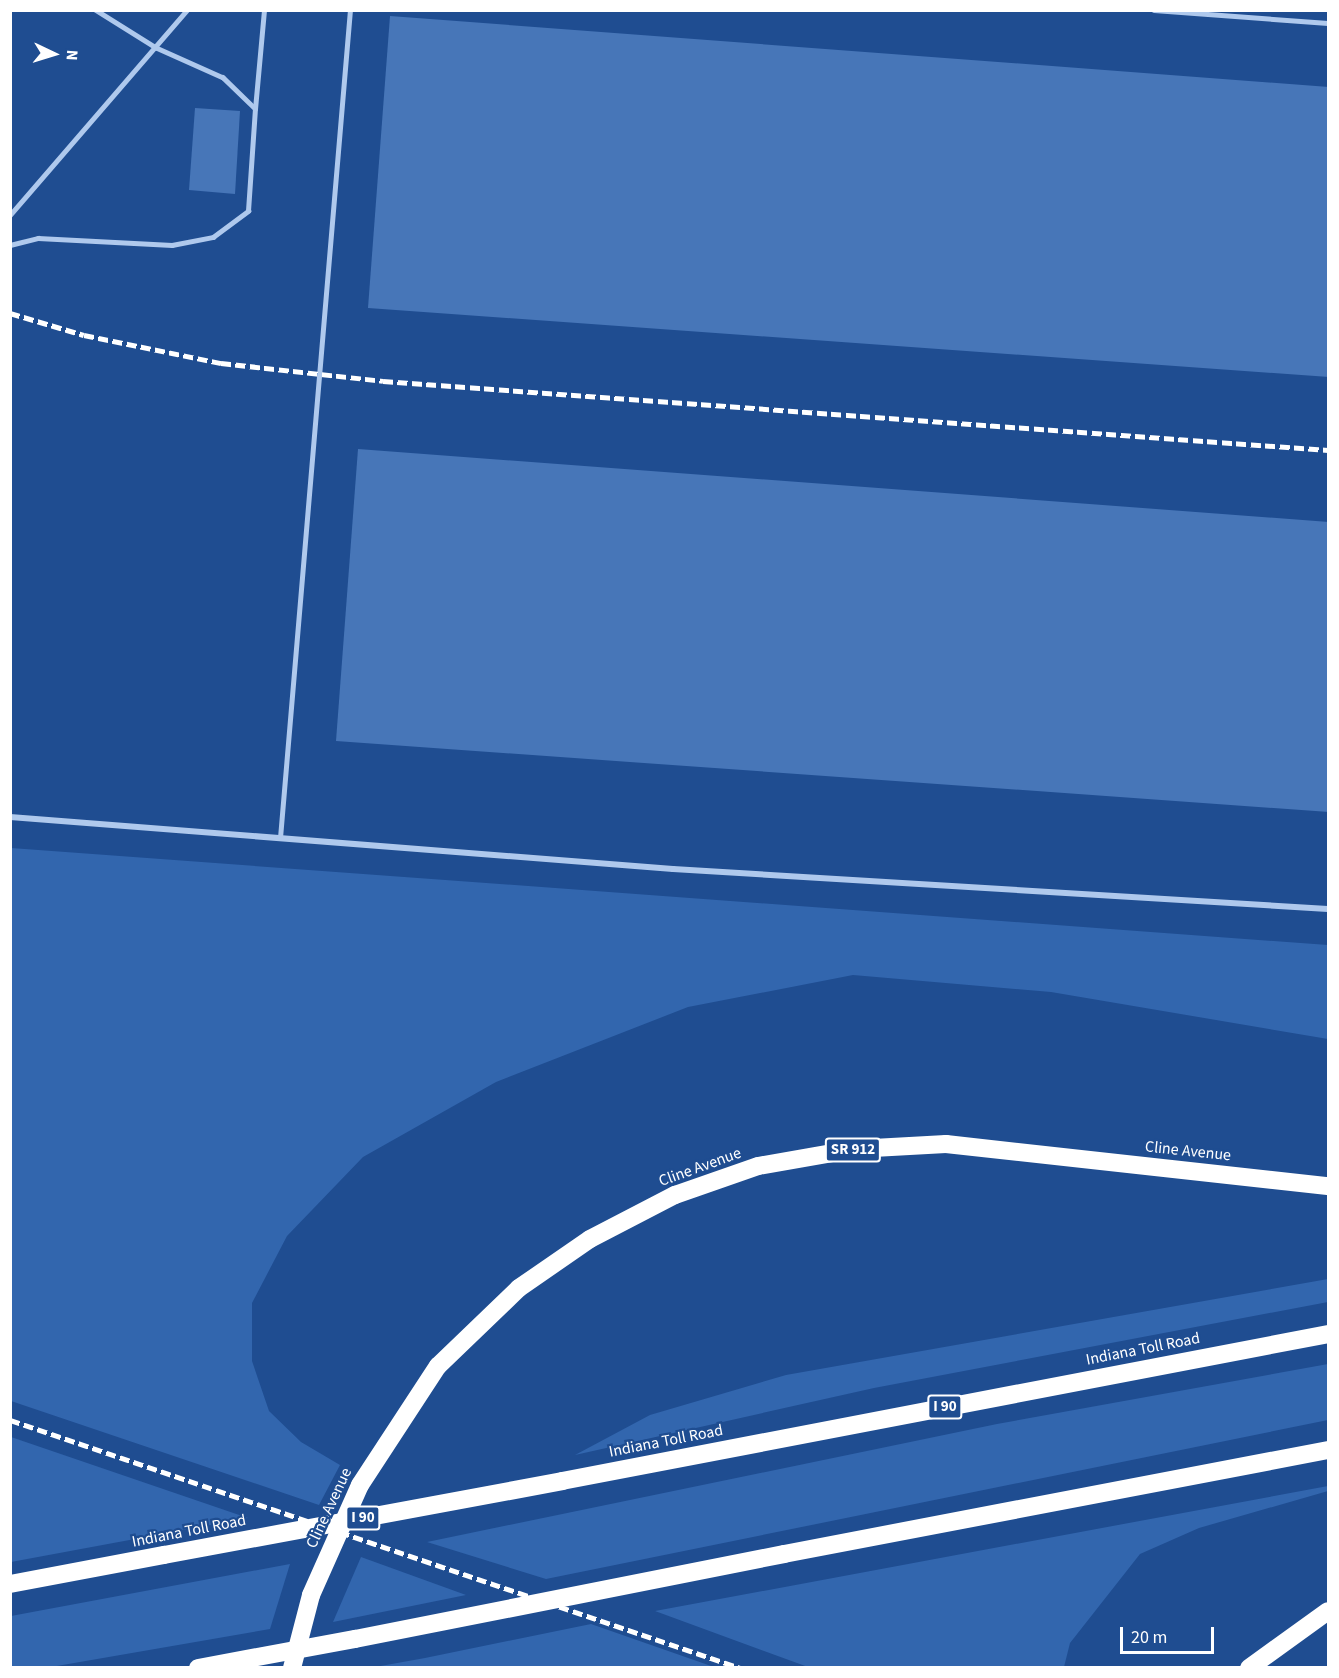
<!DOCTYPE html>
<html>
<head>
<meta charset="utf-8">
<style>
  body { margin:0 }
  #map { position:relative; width:1339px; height:1678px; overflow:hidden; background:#1f4d91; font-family:"Source Sans 3",sans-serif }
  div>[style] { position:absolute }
  .green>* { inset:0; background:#3266ae }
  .building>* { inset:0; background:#4776b8 }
  .service>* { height:4.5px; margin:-2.25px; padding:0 2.25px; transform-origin:2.25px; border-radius:2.25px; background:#afc9ed }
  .minor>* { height:6px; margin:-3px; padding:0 3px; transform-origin:3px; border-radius:3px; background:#afc9ed }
  .motorway>* { height:18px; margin:-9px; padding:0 9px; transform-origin:9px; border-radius:9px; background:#fff }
  .rail>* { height:4.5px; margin-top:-2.25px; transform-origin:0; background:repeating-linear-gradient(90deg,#fff 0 10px,transparent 0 14.5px) }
  .motorway-bridge>* { height:18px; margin:-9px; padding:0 9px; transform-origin:9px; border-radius:9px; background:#fff }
  span { translate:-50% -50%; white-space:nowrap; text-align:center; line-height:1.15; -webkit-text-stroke:4.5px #1f4d91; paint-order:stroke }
  .shield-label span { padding:2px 4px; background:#1f4d91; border:2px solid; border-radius:4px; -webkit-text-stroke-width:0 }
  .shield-label { font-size:15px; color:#fff; font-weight:700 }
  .street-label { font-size:16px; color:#fff }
  .frame { position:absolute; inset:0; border:12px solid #fff; pointer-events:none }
  .north { position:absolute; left:24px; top:24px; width:60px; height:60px; -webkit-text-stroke:4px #1f4d91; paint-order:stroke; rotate:94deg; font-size:16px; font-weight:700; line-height:24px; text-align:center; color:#fff }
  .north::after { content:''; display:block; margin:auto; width:21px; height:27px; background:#fff; clip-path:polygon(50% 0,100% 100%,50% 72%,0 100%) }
  .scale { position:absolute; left:1120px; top:1627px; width:94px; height:27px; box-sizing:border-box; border:3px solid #fff; border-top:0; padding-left:8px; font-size:18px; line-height:21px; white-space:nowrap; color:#fff; -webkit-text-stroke:4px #1f4d91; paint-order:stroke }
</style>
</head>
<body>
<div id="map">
  <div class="green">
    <i style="clip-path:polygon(11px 848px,1328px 945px,1328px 1039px,1051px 992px,853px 975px,688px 1007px,496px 1082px,363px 1157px,287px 1236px,252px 1303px,252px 1361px,269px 1411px,301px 1442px,340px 1465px,319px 1505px,11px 1401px)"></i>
    <i style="clip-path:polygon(1328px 1279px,1328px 1302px,874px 1388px,575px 1455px,650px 1415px,786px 1375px)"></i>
    <i style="clip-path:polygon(1328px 1364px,1328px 1420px,546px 1579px,427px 1542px,997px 1424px)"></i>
    <i style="clip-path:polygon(11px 1437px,248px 1518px,11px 1562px)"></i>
    <i style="clip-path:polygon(1328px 1486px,1328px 1491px,1199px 1528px,1140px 1554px,1070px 1643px,1064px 1667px,808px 1667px,655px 1611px)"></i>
    <i style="clip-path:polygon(361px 1557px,466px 1595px,333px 1622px)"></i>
    <i style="clip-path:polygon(290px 1564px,270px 1629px,51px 1667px,11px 1667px,11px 1616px)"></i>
    <i style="clip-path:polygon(591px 1624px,714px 1667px,375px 1667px,425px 1658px)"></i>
  </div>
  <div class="building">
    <i style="clip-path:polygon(390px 16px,1329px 87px,1329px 377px,368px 308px)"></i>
    <i style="clip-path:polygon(195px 108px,240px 111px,235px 194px,189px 190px)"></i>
    <i style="clip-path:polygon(358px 449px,1329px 522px,1329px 812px,336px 741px)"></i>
  </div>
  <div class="service">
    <i style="left:1154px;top:10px;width:174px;rotate:4.3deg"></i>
    <i style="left:255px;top:109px;width:99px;rotate:-84.8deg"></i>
    <i style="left:10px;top:215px;width:271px;rotate:-49.2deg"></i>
    <i style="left:10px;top:245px;width:29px;rotate:-14deg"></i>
    <i style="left:38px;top:238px;width:134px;rotate:3deg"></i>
    <i style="left:172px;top:245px;width:42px;rotate:-11deg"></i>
    <i style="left:213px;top:237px;width:44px;rotate:-36.6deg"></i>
    <i style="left:248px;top:211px;width:102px;rotate:-86.1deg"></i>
    <i style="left:255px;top:109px;width:45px;rotate:-135.9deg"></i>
    <i style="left:223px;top:78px;width:73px;rotate:-155.9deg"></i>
    <i style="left:156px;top:48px;width:72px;rotate:-148.1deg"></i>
    <i style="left:280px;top:838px;width:831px;rotate:-85.17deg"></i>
  </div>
  <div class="minor">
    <i style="left:10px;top:817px;width:665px;rotate:4.48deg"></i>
    <i style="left:673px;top:869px;width:656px;rotate:3.49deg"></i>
  </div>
  <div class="motorway">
    <i style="left:438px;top:1366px;width:112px;rotate:-43.9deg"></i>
    <i style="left:519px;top:1288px;width:86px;rotate:-34.6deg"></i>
    <i style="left:590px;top:1239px;width:96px;rotate:-27.4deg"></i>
    <i style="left:675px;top:1195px;width:88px;rotate:-19.3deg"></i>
    <i style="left:758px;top:1166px;width:98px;rotate:-9.9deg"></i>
    <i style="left:855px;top:1149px;width:91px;rotate:-3.1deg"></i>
    <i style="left:946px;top:1144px;width:384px;rotate:6.3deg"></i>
    <i style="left:562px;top:1481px;width:780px;rotate:-10.86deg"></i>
    <i style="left:784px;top:1554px;width:554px;rotate:-10.82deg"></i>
    <i style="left:10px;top:1584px;width:157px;rotate:-10.7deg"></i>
    <i style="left:198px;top:1668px;width:160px;rotate:-10.5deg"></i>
    <i style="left:1249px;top:1668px;width:97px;rotate:-35.8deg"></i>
  </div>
  <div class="rail">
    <i style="left:10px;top:313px;width:77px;rotate:16.6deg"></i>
    <i style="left:84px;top:335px;width:140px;rotate:11.6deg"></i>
    <i style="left:221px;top:363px;width:163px;rotate:6.3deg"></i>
    <i style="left:383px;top:381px;width:948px;rotate:4.18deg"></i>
    <i style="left:10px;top:1420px;width:771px;rotate:18.76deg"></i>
  </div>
  <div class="motorway-bridge">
    <i style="left:164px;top:1555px;width:405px;rotate:-10.5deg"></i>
    <i style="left:355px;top:1639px;width:437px;rotate:-11.2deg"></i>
    <i style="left:292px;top:1668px;width:75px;rotate:-75.4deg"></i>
    <i style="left:311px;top:1595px;width:120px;rotate:-66deg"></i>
    <i style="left:360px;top:1485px;width:142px;rotate:-56.8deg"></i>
  </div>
  <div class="shield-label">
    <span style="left:853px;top:1150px">SR 912</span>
    <span style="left:945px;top:1407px">I 90</span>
    <span style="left:363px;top:1518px">I 90</span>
  </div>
  <div class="street-label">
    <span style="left:1188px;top:1151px;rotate:6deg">Cline Avenue</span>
    <span style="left:700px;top:1167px;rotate:-20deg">Cline Avenue</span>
    <span style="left:1143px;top:1349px;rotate:-11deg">Indiana Toll Road</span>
    <span style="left:666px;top:1441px;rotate:-11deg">Indiana Toll Road</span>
    <span style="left:329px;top:1508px;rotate:-65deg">Cline Avenue</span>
    <span style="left:189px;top:1531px;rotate:-11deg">Indiana Toll Road</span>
  </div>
  <div class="frame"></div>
  <div class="north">N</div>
  <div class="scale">20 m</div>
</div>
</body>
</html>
